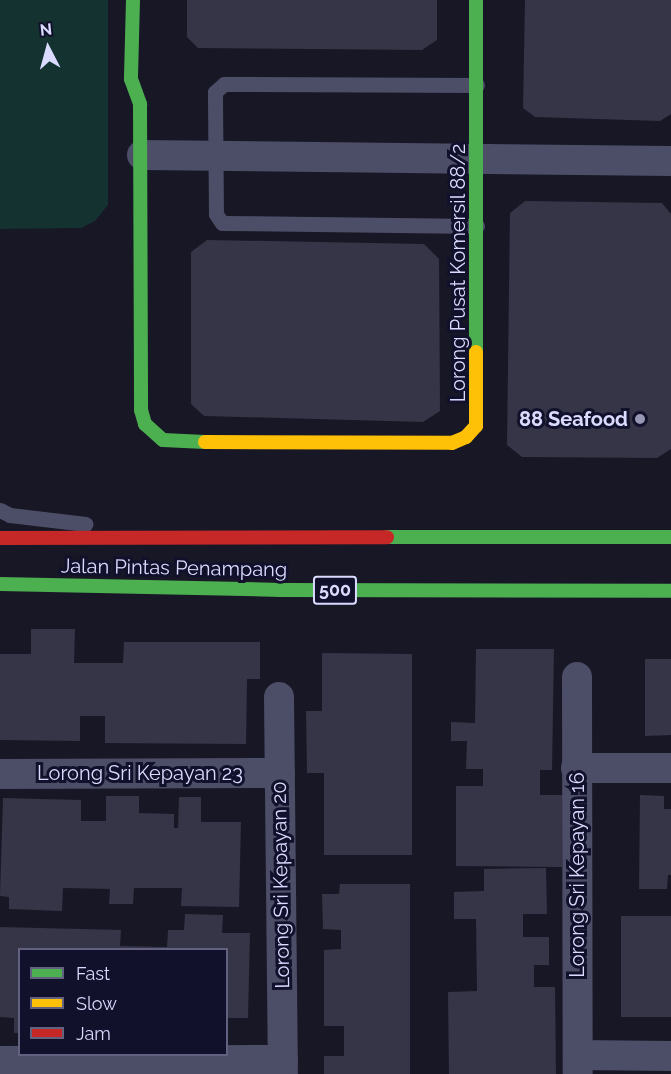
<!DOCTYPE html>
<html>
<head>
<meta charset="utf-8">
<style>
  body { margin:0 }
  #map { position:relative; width:671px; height:1074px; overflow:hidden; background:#181726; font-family:Raleway,sans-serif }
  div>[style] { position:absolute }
  .green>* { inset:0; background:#143230 }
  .building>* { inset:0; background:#363547 }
  .lane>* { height:15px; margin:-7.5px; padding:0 7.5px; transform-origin:7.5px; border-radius:7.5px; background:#4c4d66 }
  .street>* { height:30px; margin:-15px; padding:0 15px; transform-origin:15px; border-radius:15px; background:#4c4d66 }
  .fast>* { height:14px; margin:-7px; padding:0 7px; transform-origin:7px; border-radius:7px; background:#4caf50 }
  .slow>* { height:14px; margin:-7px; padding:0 7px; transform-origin:7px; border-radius:7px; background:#ffc107 }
  .jam>* { height:14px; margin:-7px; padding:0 7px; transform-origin:7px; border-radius:7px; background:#c62828 }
  .dots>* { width:16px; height:16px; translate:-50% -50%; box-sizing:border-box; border:3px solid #12112c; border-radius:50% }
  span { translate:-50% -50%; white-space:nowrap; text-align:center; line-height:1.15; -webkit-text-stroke:6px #12112c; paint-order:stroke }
  .shield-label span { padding:2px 4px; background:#12112c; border:2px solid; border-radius:4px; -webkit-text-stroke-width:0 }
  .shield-label { font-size:18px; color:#dbdbff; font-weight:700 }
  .street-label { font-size:20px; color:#dbdbff }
  .poi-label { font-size:20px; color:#dbdbff; font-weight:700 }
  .right { translate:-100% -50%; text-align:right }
  .legend { position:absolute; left:18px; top:948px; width:210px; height:108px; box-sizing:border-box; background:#12112c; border:2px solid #626280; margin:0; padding:8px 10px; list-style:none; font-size:18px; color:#dbdbff }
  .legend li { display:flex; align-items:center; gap:12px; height:30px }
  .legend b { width:30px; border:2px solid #626280 }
  .north { position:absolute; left:18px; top:18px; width:60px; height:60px; -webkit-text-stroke:4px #12112c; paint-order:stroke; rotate:354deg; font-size:16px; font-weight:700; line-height:24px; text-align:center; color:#dbdbff }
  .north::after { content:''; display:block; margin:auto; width:21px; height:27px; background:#dbdbff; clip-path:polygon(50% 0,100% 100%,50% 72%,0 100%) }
</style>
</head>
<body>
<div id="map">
  <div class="green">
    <i style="clip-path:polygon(0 0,108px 0,108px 205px,95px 221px,81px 228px,0 229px)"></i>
  </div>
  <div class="building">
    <i style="clip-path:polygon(187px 0,437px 0,437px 40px,422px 50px,198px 48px,187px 37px)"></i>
    <i style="clip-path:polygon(525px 0,671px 0,671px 114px,660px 121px,535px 117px,523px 108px)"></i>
    <i style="clip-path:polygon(525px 201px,662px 203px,671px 214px,671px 449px,657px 458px,522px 457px,507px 445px,510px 213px)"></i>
    <i style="clip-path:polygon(207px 240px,424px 244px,439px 259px,440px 411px,423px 422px,204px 416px,191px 404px,191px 252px)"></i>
    <i style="clip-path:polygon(31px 629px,75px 629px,74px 663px,123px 663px,124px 642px,260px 642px,260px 679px,247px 679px,246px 744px,105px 743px,105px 716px,80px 716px,80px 741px,0 740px,0 654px,31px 654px)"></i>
    <i style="clip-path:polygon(476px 649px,554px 649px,552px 770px,540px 770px,540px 795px,563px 795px,562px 867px,456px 866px,456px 786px,483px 786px,483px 769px,466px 769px,467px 741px,451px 741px,451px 722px,475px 723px)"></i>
    <i style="clip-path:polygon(322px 653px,412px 654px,412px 855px,324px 855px,324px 773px,307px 773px,306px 711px,322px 711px)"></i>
    <i style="clip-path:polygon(645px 659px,671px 659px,671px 735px,645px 736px)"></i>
    <i style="clip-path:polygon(640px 795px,664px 796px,664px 809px,671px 809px,671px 875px,668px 875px,667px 889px,639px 889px)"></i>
    <i style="clip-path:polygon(106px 796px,139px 796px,139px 813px,174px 814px,174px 828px,178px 828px,179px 797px,201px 797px,201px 822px,241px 822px,239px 907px,181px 906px,182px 888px,134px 888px,133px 904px,109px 904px,110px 889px,63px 888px,62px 911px,9px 909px,9px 897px,0 896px,3px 798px,81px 800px,81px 821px,106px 821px)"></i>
    <i style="clip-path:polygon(546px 868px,547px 914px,523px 914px,523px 937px,549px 937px,549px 965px,534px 965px,534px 987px,555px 987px,556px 1074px,449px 1074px,448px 992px,477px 991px,476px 919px,454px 919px,454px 892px,484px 891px,484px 869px)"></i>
    <i style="clip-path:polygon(340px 884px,410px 884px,410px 1074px,324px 1074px,324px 1056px,344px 1056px,344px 1026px,324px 1026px,324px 950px,341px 949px,341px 930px,323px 929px,322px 894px,339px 894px)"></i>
    <i style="clip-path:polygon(185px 914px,223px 915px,222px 933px,250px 933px,248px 1018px,226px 1018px,226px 950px,20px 950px,20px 1033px,14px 1033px,14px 1018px,0 1017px,0 927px,121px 930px,120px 946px,167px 947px,168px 930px,184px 930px)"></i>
    <i style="clip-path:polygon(621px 916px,671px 916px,671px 1017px,621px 1017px)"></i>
  </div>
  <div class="lane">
    <i style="left:477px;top:226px;width:255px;rotate:-179.3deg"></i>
    <i style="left:222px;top:223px;width:11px;rotate:-124deg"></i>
    <i style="left:216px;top:214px;width:122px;rotate:-90.5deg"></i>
    <i style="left:215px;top:92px;width:12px;rotate:-42deg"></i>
    <i style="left:224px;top:84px;width:253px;rotate:0.2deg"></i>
    <i style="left:0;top:510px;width:11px;rotate:27deg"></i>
    <i style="left:10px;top:515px;width:76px;rotate:6.8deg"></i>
  </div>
  <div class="street">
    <i style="left:142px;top:155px;width:529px;rotate:0.65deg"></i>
    <i style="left:577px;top:677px;width:397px;rotate:89.9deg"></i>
    <i style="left:279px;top:697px;width:377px;rotate:89.4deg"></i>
    <i style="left:576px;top:768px;width:95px"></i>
    <i style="left:0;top:774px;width:280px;rotate:-0.2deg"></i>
    <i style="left:578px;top:1055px;width:93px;rotate:0.6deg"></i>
    <i style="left:0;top:1061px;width:283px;rotate:-0.2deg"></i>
  </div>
  <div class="fast">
    <i style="left:133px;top:0;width:79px;rotate:91.5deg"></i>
    <i style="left:131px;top:79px;width:27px;rotate:70deg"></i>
    <i style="left:140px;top:104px;width:306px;rotate:89.8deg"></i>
    <i style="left:141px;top:410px;width:15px;rotate:74deg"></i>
    <i style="left:145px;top:424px;width:24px;rotate:42deg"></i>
    <i style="left:163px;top:440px;width:42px;rotate:2.7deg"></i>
    <i style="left:476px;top:0;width:352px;rotate:90deg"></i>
    <i style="left:387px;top:537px;width:284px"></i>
    <i style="left:0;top:584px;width:281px;rotate:1.2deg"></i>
    <i style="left:281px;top:590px;width:390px;rotate:0.1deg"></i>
  </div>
  <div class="slow">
    <i style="left:205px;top:442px;width:247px;rotate:0.2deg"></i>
    <i style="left:452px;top:443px;width:15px;rotate:-23deg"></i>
    <i style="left:466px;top:437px;width:15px;rotate:-48deg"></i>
    <i style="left:476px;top:426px;width:74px;rotate:-90deg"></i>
  </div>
  <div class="jam">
    <i style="left:0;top:538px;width:387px;rotate:-0.1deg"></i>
  </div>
  <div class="dots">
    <i style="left:640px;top:419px;background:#9796b3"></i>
  </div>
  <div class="shield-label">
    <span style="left:335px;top:590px">500</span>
  </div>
  <div class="street-label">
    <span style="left:458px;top:273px;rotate:-90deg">Lorong Pusat Komersil 88/2</span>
    <span style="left:174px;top:568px;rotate:1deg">Jalan Pintas Penampang</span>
    <span style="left:140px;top:773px">Lorong Sri Kepayan 23</span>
    <span style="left:577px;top:875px;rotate:-90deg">Lorong Sri Kepayan 16</span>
    <span style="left:281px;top:885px;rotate:-91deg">Lorong Sri Kepayan 20</span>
  </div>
  <div class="poi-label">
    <span class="right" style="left:628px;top:419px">88 Seafood</span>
  </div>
  <ul class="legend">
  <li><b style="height:8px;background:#4caf50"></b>Fast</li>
  <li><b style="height:8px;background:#ffc107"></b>Slow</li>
  <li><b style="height:8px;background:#c62828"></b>Jam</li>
  </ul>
  <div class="north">N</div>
</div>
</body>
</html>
